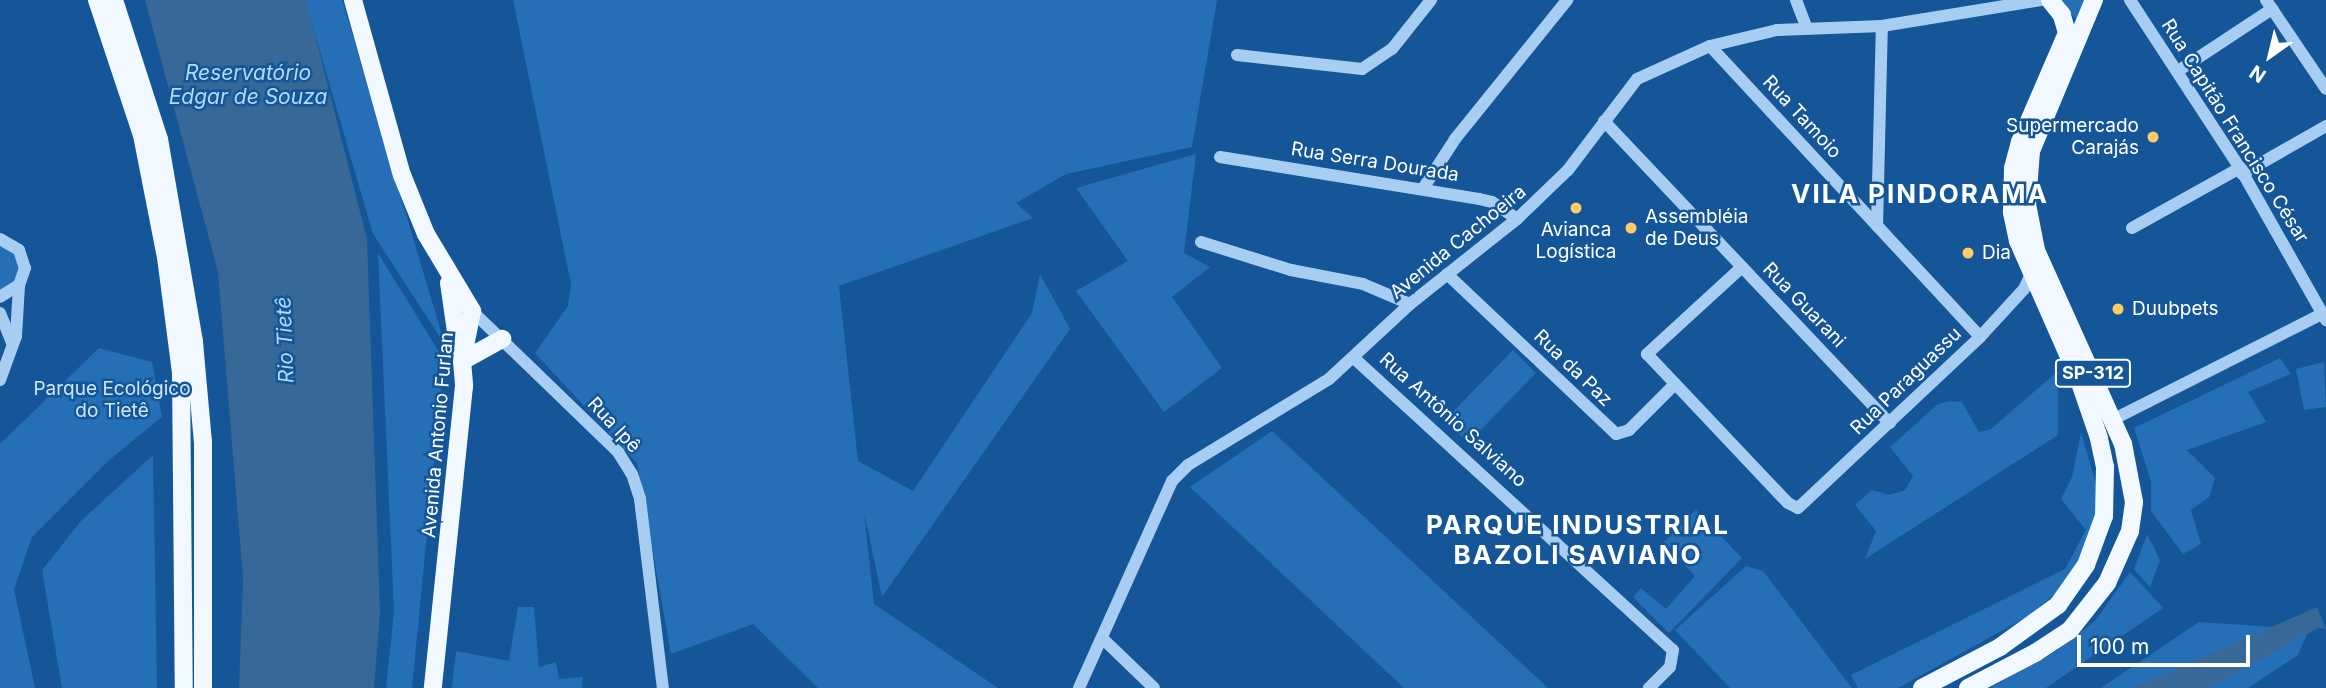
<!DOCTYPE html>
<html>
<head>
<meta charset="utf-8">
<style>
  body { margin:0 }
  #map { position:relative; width:2326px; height:688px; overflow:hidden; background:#155698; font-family:Inter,sans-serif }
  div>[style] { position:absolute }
  .green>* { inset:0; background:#246fb5 }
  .water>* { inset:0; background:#386897 }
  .minor>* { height:12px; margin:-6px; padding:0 6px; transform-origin:6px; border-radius:6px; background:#a7cef2 }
  .major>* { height:18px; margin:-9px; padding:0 9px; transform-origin:9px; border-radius:9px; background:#f2f8ff }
  .dots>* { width:19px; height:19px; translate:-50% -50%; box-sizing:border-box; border:4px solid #155698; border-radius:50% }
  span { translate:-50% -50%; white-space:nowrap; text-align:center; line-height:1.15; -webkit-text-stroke:5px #155698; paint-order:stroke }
  .shield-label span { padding:2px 5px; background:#155698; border:2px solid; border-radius:5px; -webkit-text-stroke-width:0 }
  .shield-label { font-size:18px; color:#fff; font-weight:700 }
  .street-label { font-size:19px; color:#fff }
  .poi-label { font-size:19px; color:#fff }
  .right { translate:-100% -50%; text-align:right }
  .left { translate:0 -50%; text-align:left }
  .park-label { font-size:19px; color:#cfe7fd }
  .water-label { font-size:21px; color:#b3d8f9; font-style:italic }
  .district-label { font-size:26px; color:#fff; font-weight:700; letter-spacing:2px }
  .north { position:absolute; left:2235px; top:21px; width:70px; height:70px; -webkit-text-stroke:5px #155698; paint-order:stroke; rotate:214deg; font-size:19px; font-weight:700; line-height:28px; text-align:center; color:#fff }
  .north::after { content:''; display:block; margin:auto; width:24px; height:32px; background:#fff; clip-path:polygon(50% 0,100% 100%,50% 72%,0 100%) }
  .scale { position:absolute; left:2077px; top:635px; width:173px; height:32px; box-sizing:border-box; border:4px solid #fff; border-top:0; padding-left:9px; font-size:21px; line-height:24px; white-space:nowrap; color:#fff; -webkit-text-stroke:5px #155698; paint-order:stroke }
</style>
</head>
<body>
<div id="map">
  <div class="green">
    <i style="clip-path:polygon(305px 0,342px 0,445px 345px,373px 234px)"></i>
    <i style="clip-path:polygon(513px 0,1217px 0,1192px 147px,1066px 174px,1016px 203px,1033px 218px,839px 286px,858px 461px,913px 491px,1032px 313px,1040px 274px,1070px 329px,882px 597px,864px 512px,874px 604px,998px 688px,818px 688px,753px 624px,671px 654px,637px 463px,535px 353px,568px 306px,571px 284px)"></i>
    <i style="clip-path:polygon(2060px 0,2091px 0,2078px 22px)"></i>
    <i style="clip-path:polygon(1196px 154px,1184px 253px,1210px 267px,1172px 297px,1222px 368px,1164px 412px,1076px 291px,1128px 261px,1076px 188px)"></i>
    <i style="clip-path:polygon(0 244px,15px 253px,21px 267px,16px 283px,0 292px)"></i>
    <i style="clip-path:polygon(378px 253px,444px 360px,412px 688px,386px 688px,394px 612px)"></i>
    <i style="clip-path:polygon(99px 348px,152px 362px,162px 417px,108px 461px,32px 537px,14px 589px,35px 688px,0 688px,0 444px)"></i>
    <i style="clip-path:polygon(1513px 350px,1536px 373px,1468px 443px,1445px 420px)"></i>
    <i style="clip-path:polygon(2280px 358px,2291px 374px,2248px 392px,2266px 422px,2187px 450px,2215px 478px,2209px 497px,2191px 510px,2201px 544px,2183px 554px,2151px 511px,2151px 481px,2134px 428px)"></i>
    <i style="clip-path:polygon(2324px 362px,2326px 407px,2304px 410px,2296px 369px)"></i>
    <i style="clip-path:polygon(2058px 371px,2058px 435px,1865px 559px,1876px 531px,1855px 505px,1872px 490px,1889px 495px,1905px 490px,1913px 476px,1890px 447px,1938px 404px,1950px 401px,1962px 402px,1979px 432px,1991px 429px)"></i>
    <i style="clip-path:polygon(1272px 431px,1548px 688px,1404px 688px,1190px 487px)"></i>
    <i style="clip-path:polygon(2081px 432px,2100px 498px,2093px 531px,2068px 582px,2032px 614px,1898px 688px,1858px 688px,1851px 675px,2065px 569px,2086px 530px,2061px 499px,2072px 477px)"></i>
    <i style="clip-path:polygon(153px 455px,157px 688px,62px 688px,42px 570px,81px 521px)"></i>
    <i style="clip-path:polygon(1696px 510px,1742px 558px,1669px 633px,1633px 597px,1641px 588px,1666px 609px,1695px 576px,1663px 543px)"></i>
    <i style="clip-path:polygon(2147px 534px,2160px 560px,2150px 587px,2134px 569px)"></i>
    <i style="clip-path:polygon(1746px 566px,1763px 571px,1852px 688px,1730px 688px,1675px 630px)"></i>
    <i style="clip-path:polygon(2130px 572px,2163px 608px,2046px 688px,1990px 688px,2056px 651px,2095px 621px)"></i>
    <i style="clip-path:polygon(518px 607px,534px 607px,539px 667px,556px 662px,559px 679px,583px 677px,582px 688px,452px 688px,456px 651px,509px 661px)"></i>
    <i style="clip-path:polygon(2199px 622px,2309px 629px,2298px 655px,2248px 688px,2101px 688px)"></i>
  </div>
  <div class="water">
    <i style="clip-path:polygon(145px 0,306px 0,367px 239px,380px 612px,374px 688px,239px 688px,243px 578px,218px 272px)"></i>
    <i style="clip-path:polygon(2317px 607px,2326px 629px,2318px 628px,2209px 688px,2132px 688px)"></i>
  </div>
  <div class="minor">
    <i style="left:1796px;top:0;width:28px;rotate:69deg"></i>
    <i style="left:2130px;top:0;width:201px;rotate:56.8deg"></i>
    <i style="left:2240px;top:168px;width:175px;rotate:60.5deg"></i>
    <i style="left:2266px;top:0;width:107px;rotate:56deg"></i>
    <i style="left:1710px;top:46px;width:397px;rotate:47.1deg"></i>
    <i style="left:1237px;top:55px;width:126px;rotate:6.4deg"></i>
    <i style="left:1362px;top:69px;width:36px;rotate:-34deg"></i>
    <i style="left:1392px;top:49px;width:63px;rotate:-51.5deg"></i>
    <i style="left:2178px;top:71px;width:113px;rotate:-33.4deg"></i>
    <i style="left:1604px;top:121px;width:416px;rotate:46.6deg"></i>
    <i style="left:1220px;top:157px;width:262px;rotate:9.2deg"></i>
    <i style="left:1479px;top:199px;width:13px;rotate:13deg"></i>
    <i style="left:1492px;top:202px;width:30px;rotate:34deg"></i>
    <i style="left:2242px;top:174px;width:97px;rotate:-29.7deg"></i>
    <i style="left:1424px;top:187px;width:57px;rotate:-57.1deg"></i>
    <i style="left:1455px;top:139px;width:179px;rotate:-51.1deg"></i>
    <i style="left:1877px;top:226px;width:200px;rotate:-88.6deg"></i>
    <i style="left:2132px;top:228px;width:124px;rotate:-29.1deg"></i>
    <i style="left:0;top:239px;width:22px;rotate:30deg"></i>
    <i style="left:19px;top:250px;width:19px;rotate:72deg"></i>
    <i style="left:25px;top:268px;width:18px;rotate:109deg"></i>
    <i style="left:19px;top:285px;width:22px;rotate:148deg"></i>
    <i style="left:1201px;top:242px;width:94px;rotate:17.3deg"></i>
    <i style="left:1291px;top:270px;width:73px;rotate:11deg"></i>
    <i style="left:1363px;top:284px;width:51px;rotate:23.1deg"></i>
    <i style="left:1742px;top:267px;width:129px;rotate:137.5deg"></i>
    <i style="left:1647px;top:354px;width:205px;rotate:46.6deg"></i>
    <i style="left:1788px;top:503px;width:11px;rotate:27deg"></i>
    <i style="left:1798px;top:508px;width:250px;rotate:-43.2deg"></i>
    <i style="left:1980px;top:337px;width:65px;rotate:-47.5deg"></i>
    <i style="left:2024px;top:289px;width:17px;rotate:-65deg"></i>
    <i style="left:1447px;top:274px;width:233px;rotate:43.4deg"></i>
    <i style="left:1616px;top:434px;width:14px;rotate:-17deg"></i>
    <i style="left:1629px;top:430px;width:65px;rotate:-45deg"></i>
    <i style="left:472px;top:311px;width:203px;rotate:44deg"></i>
    <i style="left:618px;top:452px;width:26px;rotate:58deg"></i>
    <i style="left:632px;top:474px;width:26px;rotate:72deg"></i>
    <i style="left:640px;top:499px;width:190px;rotate:83.1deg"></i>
    <i style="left:0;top:313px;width:32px;rotate:68deg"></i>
    <i style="left:1355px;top:359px;width:431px;rotate:42.5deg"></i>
    <i style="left:1673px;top:650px;width:17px;rotate:100deg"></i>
    <i style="left:1670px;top:667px;width:30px;rotate:135deg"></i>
    <i style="left:0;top:380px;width:47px;rotate:-70deg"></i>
    <i style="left:16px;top:336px;width:51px;rotate:-86.6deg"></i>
    <i style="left:2114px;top:419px;width:233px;rotate:-26.8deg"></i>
    <i style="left:1102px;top:638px;width:72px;rotate:43.9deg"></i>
    <i style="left:1079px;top:688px;width:227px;rotate:-65.8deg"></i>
    <i style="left:1172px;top:481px;width:23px;rotate:-45deg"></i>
    <i style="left:1188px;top:465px;width:165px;rotate:-31.4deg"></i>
    <i style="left:1329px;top:379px;width:110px;rotate:-42.8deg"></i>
    <i style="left:1410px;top:304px;width:137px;rotate:-38.5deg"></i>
    <i style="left:1517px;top:219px;width:71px;rotate:-43.9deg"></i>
    <i style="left:1568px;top:170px;width:114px;rotate:-52.8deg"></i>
    <i style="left:1637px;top:79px;width:80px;rotate:-24.3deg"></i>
    <i style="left:1710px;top:46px;width:69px;rotate:-13.4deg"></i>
    <i style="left:1777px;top:30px;width:105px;rotate:-2.2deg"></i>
    <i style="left:1882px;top:26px;width:161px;rotate:-9.3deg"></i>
  </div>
  <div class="major">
    <i style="left:97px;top:0;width:142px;rotate:71.6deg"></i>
    <i style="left:142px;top:135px;width:124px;rotate:78.9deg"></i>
    <i style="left:166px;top:257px;width:116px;rotate:82.6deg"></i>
    <i style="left:181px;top:372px;width:316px;rotate:89.5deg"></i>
    <i style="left:114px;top:0;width:146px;rotate:72.1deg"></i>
    <i style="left:159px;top:139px;width:206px;rotate:80.2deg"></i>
    <i style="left:194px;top:342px;width:100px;rotate:84.9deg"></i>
    <i style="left:203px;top:442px;width:246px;rotate:90deg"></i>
    <i style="left:353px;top:0;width:182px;rotate:74.4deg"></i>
    <i style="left:402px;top:175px;width:64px;rotate:67.9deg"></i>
    <i style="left:426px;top:234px;width:90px;rotate:59.1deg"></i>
    <i style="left:472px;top:311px;width:51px;rotate:101.3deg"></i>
    <i style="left:462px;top:361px;width:25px;rotate:85deg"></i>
    <i style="left:464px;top:386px;width:304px;rotate:95.9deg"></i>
    <i style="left:449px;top:283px;width:70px;rotate:81.8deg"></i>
    <i style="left:462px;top:361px;width:46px;rotate:-28.8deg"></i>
    <i style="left:1922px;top:688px;width:88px;rotate:-27.7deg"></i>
    <i style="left:2000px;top:647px;width:72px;rotate:-35.9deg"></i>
    <i style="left:2058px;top:605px;width:49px;rotate:-55deg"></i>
    <i style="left:2086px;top:565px;width:52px;rotate:-69.8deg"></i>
    <i style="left:2104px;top:516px;width:49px;rotate:-88.8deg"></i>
    <i style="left:2105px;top:467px;width:30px;rotate:-102deg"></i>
    <i style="left:2099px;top:438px;width:65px;rotate:-109deg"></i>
    <i style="left:2078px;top:377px;width:149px;rotate:-113.8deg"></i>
    <i style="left:2018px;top:241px;width:30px;rotate:-102deg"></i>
    <i style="left:2012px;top:212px;width:44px;rotate:-88.7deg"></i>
    <i style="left:2013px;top:168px;width:27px;rotate:-75deg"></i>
    <i style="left:2020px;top:142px;width:119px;rotate:-66.7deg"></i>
    <i style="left:2067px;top:33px;width:19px;rotate:-106deg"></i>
    <i style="left:2062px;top:15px;width:19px;rotate:-129deg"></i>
    <i style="left:1968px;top:688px;width:76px;rotate:-27.6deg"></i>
    <i style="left:2035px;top:653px;width:42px;rotate:-33.3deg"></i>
    <i style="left:2070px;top:630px;width:60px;rotate:-51.8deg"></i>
    <i style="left:2107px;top:583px;width:57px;rotate:-66.1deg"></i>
    <i style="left:2130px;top:531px;width:29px;rotate:-82deg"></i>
    <i style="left:2134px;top:502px;width:59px;rotate:-100.7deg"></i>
    <i style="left:2123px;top:444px;width:213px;rotate:-114.2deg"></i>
    <i style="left:2036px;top:250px;width:47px;rotate:-101.1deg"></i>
    <i style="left:2027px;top:204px;width:53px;rotate:-85.7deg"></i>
    <i style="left:2031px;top:151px;width:164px;rotate:-67.4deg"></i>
  </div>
  <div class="dots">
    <i style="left:2153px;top:137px;background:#ffca68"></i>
    <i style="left:1576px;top:208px;background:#ffca68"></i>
    <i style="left:1631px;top:228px;background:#ffca68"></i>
    <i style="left:1968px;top:253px;background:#ffca68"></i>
    <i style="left:2118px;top:309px;background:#ffca68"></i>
  </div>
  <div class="shield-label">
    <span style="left:2093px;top:373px">SP-312</span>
  </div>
  <div class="street-label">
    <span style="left:1802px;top:117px;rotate:47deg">Rua Tamoio</span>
    <span style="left:2235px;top:131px;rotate:58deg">Rua Capitão Francisco César</span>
    <span style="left:1375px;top:162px;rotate:9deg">Rua Serra Dourada</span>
    <span style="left:1458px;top:242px;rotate:-39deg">Avenida Cachoeira</span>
    <span style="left:1804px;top:305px;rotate:46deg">Rua Guarani</span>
    <span style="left:1573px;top:368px;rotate:44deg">Rua da Paz</span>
    <span style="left:1906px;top:381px;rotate:-44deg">Rua Paraguassu</span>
    <span style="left:1453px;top:420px;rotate:42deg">Rua Antônio Salviano</span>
    <span style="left:614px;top:425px;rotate:47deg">Rua Ipê</span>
    <span style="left:438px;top:435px;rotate:-85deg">Avenida Antonio Furlan</span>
  </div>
  <div class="poi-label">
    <span class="right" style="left:2139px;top:137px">Supermercado<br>Carajás</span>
    <span class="left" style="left:1645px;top:228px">Assembléia<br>de Deus</span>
    <span style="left:1576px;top:241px">Avianca<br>Logística</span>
    <span class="left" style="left:1982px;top:253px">Dia</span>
    <span class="left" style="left:2132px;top:309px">Duubpets</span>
  </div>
  <div class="park-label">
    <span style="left:112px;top:400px">Parque Ecológico<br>do Tietê</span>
  </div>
  <div class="water-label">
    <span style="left:248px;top:85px">Reservatório<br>Edgar de Souza</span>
    <span style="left:285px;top:340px;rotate:-92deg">Rio Tietê</span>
  </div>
  <div class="district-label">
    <span style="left:1920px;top:194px">VILA PINDORAMA</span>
    <span style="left:1578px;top:540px">PARQUE INDUSTRIAL<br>BAZOLI SAVIANO</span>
  </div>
  <div class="north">N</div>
  <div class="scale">100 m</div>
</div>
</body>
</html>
